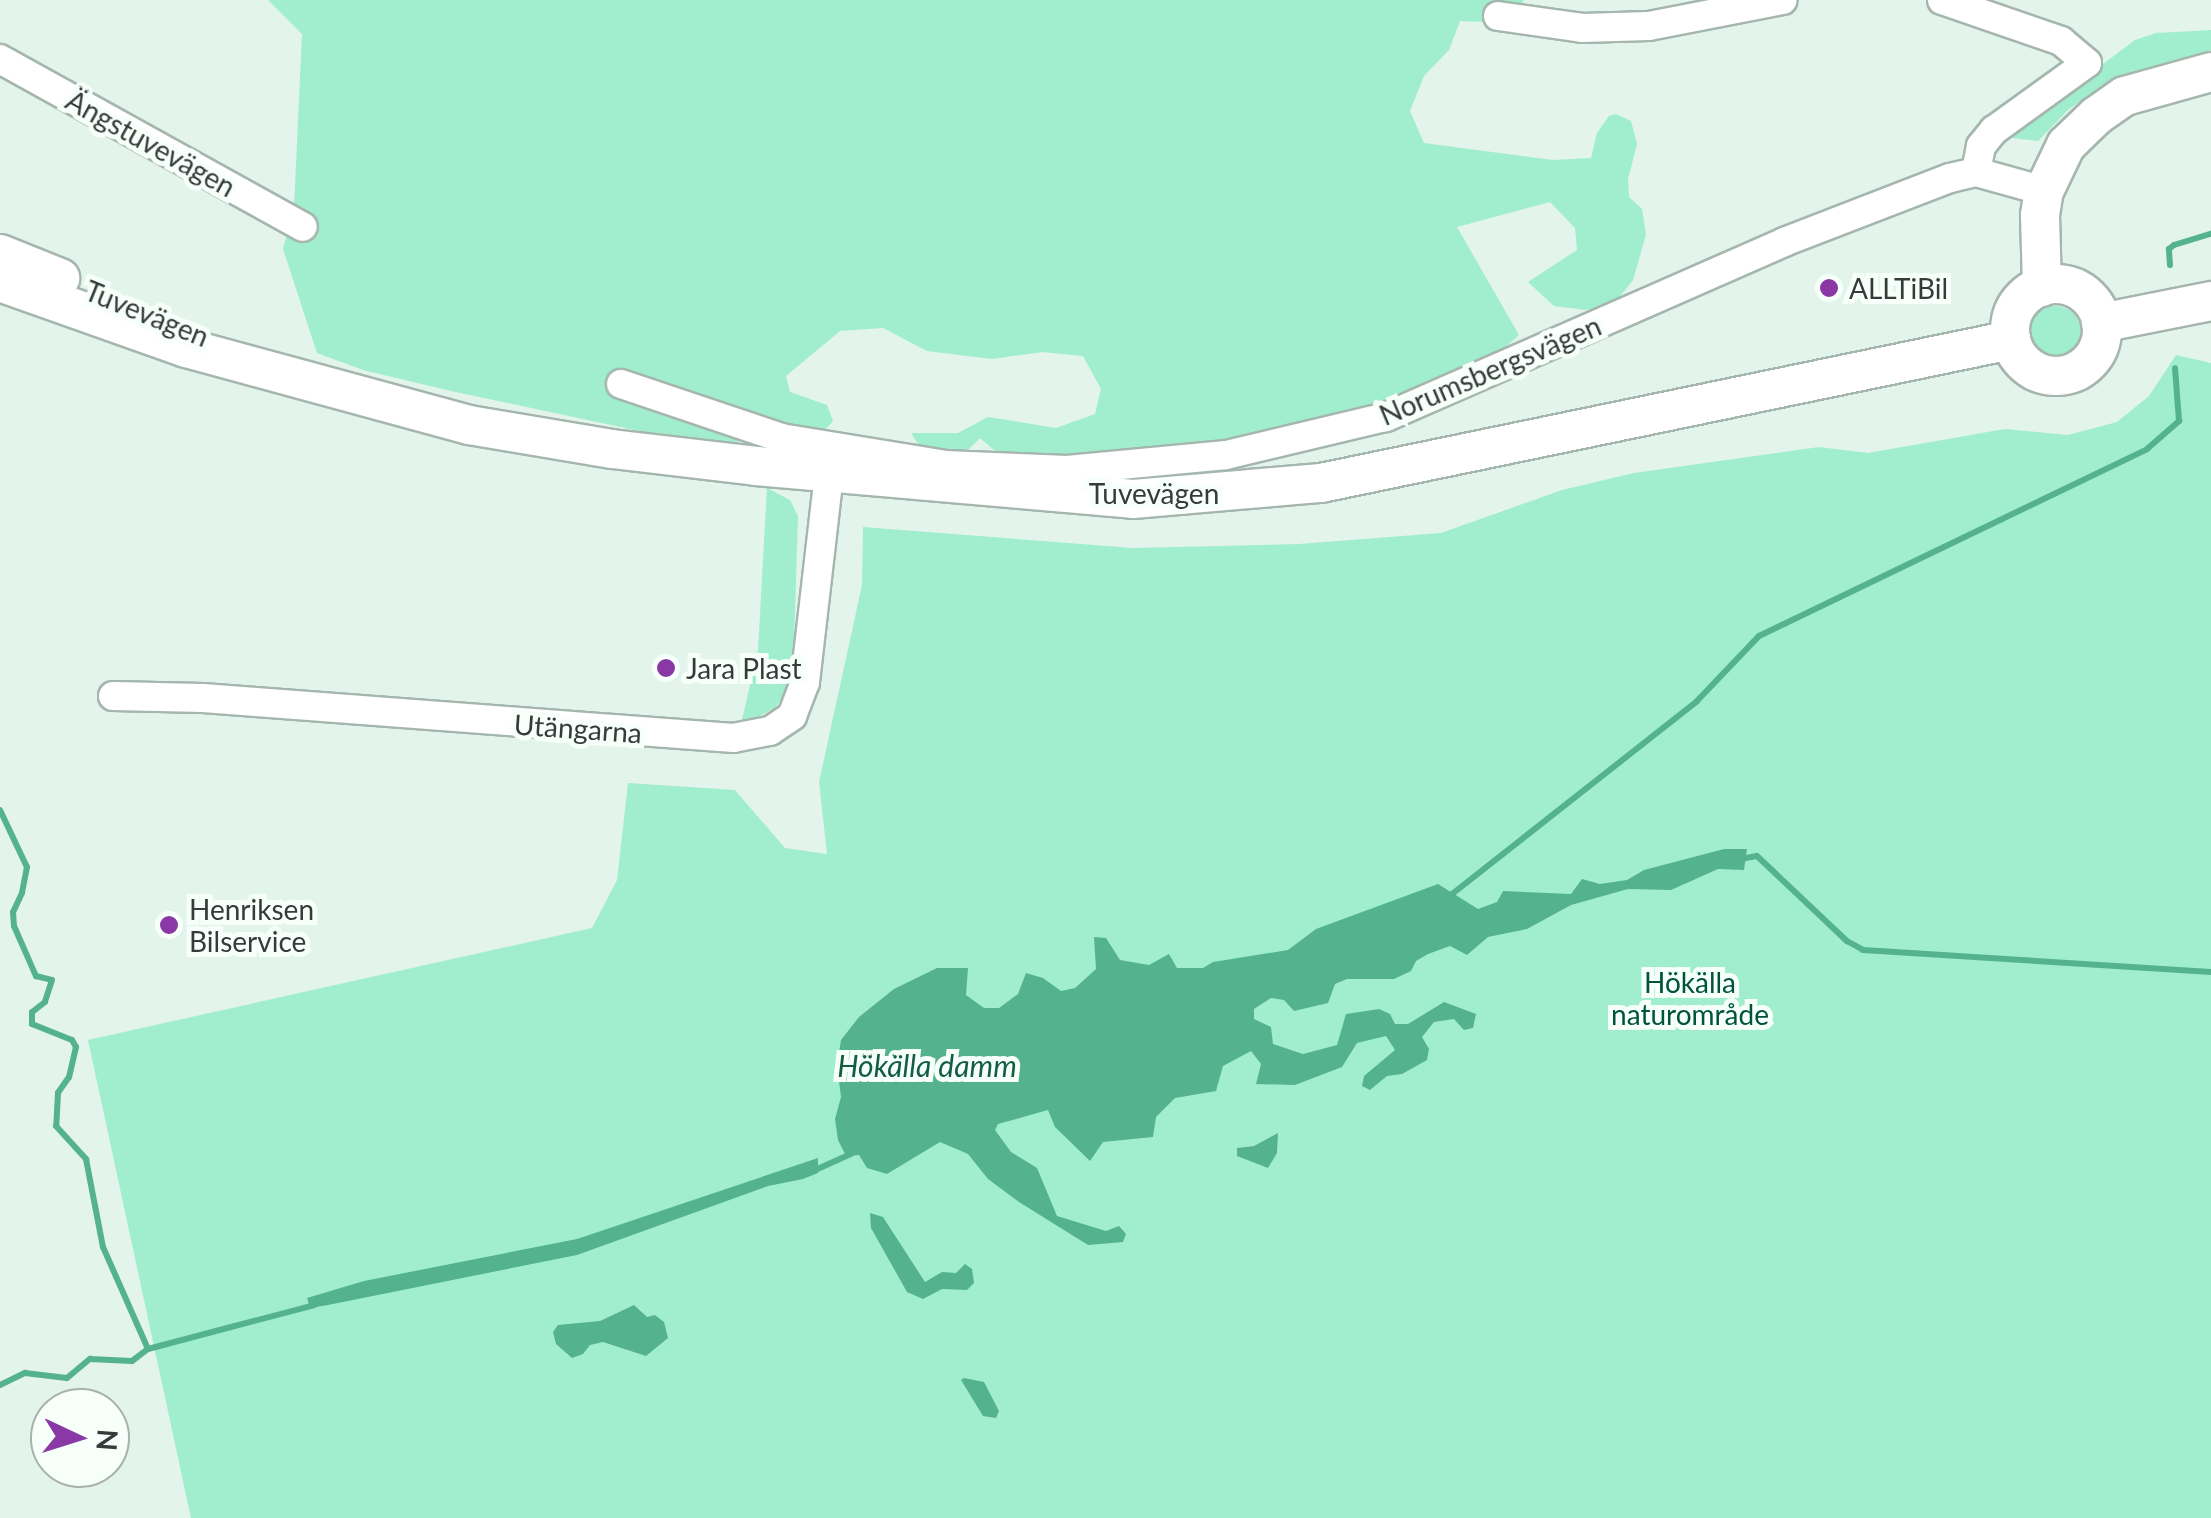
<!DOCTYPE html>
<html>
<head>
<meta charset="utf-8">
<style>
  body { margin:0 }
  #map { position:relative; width:2211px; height:1518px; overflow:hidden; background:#e2f4ec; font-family:Lato,sans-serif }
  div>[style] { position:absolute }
  .green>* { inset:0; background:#a0eece }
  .round { border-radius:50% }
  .water>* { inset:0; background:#55b28f }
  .stream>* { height:6px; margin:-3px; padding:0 3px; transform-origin:3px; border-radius:3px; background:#55b28f }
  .roads { filter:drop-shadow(2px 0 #a5b6ae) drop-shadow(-2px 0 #a5b6ae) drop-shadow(0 2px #a5b6ae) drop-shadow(0 -2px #a5b6ae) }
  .street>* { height:28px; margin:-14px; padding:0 14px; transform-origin:14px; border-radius:14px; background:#fff }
  .secondary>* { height:38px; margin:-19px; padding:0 19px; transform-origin:19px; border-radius:19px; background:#fff }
  .secondary>.ring { margin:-19px; padding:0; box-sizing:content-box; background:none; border:38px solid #fff; border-radius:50% }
  .dots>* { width:28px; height:28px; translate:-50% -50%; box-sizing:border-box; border:5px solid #f7fffb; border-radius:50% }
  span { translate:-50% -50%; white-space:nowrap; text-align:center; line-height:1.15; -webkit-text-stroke:10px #f7fffb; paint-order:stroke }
  .street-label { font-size:28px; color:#343b38 }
  .poi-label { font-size:28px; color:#343b38 }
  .left { translate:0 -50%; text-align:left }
  .park-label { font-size:28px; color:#01533c }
  .water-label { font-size:30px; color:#135d45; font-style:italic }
  .north { position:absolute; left:30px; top:1388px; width:100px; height:100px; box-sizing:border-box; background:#f7fffb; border:2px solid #a9b1ad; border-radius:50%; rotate:94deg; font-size:28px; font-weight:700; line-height:40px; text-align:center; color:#343b38 }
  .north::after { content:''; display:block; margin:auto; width:35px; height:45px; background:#8b38a7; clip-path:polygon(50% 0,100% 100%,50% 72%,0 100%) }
</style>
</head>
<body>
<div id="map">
  <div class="green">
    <i style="clip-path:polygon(268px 0,1524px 0,1511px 23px,1460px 21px,1449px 50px,1424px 76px,1410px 111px,1424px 143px,1553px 160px,1591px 158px,1597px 133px,1609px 116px,1616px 114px,1631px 121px,1637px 144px,1628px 179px,1629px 197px,1642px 209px,1646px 235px,1633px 280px,1614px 304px,1586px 310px,1554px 306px,1528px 282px,1577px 250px,1575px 228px,1550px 202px,1457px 227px,1519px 335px,1499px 353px,1372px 410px,1284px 434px,1095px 458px,1000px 455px,980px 438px,962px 456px,922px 450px,911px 433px,958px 433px,988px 417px,1056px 428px,1095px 414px,1101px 389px,1083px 356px,1042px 352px,992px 359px,927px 351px,883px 328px,840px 331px,786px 376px,790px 392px,827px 405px,833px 421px,823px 432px,778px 430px,725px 445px,644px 432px,451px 391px,363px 370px,317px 353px,283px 249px,294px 208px,302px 34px)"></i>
    <i style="clip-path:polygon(2211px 30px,2211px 50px,2101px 86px,2068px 110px,2038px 141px,2013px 138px,2011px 133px,2135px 40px,2156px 33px)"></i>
    <i class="round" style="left:2029px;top:306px;width:52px;height:52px"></i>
    <i style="clip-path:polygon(2176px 355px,2211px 363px,2211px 1518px,191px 1518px,88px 1040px,592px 928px,617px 880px,628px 783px,735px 790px,785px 848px,827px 854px,819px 782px,862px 585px,863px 527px,1133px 548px,1299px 544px,1441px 533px,1562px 490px,1634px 473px,1819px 447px,1868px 453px,2005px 429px,2068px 435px,2117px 422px,2149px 396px)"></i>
    <i style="clip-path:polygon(767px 488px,790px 500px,798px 516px,793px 678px,776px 707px,751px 721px,742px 720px,758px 650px)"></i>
  </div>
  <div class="water">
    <i style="clip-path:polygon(1724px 849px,1747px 849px,1744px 870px,1718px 869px,1671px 890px,1628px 889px,1571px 905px,1527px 929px,1488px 937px,1467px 955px,1450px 946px,1428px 954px,1416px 961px,1411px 971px,1394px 979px,1347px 979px,1335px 984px,1328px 1003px,1294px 1011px,1284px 1000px,1271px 998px,1254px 1009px,1254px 1019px,1271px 1027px,1273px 1044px,1303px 1054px,1337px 1045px,1346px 1014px,1379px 1009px,1390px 1014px,1395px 1024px,1408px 1024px,1444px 1002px,1476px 1014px,1473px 1028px,1464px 1030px,1454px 1019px,1434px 1022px,1422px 1037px,1429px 1049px,1427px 1060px,1402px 1074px,1387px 1076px,1370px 1090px,1362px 1086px,1364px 1076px,1395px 1050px,1386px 1036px,1357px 1043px,1342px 1067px,1295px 1085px,1256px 1084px,1261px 1064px,1251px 1051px,1223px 1066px,1216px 1091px,1175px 1098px,1156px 1117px,1153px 1137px,1103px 1142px,1090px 1161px,1055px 1127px,1048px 1110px,998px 1124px,995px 1130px,1011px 1152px,1037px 1168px,1057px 1216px,1106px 1231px,1119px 1226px,1126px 1234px,1123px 1242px,1088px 1245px,1019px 1202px,988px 1179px,968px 1154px,940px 1142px,887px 1174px,867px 1168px,859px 1155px,846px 1156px,838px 1140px,835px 1119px,841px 1097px,837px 1065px,841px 1040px,859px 1017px,894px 989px,937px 968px,968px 968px,966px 995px,984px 1008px,999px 1008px,1018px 994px,1026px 973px,1043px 978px,1061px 991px,1075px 988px,1096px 969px,1094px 937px,1106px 938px,1120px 960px,1149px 965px,1169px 954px,1177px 968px,1203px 968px,1213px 962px,1288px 950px,1316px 929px,1438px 884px,1478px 909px,1497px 902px,1503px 891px,1571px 894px,1582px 879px,1600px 884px,1627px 880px,1644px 870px)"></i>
    <i style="clip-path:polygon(1278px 1133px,1277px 1153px,1268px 1168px,1237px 1156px,1237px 1148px,1254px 1146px)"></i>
    <i style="clip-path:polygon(818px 1158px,818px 1173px,803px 1179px,768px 1186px,577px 1255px,328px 1305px,310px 1308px,307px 1298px,364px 1281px,577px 1239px)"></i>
    <i style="clip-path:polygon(870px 1213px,883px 1217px,925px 1282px,942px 1272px,956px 1273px,965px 1264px,972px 1269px,974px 1283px,967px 1290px,942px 1289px,923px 1299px,907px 1292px,871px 1228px)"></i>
    <i style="clip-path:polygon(634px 1305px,647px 1317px,655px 1315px,664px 1322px,668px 1338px,646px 1356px,603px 1342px,590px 1345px,583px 1354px,572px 1358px,556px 1344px,553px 1332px,558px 1325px,600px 1321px)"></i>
    <i style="clip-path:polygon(964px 1378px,984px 1382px,999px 1411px,996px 1418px,983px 1416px,961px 1380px)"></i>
  </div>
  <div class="stream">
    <i style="left:2170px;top:265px;width:16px;rotate:-94deg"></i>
    <i style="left:2169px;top:249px;width:6px;rotate:-39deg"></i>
    <i style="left:2174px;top:245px;width:39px;rotate:-17deg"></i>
    <i style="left:0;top:810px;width:63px;rotate:64.7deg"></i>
    <i style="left:27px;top:867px;width:26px;rotate:101deg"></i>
    <i style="left:22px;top:893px;width:21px;rotate:115deg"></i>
    <i style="left:13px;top:912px;width:14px;rotate:86deg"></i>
    <i style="left:14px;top:926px;width:55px;rotate:66.3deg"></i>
    <i style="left:36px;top:976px;width:16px;rotate:14deg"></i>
    <i style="left:52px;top:980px;width:23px;rotate:108deg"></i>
    <i style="left:45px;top:1002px;width:16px;rotate:142deg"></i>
    <i style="left:32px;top:1012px;width:12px;rotate:90deg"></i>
    <i style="left:32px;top:1024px;width:43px;rotate:21.8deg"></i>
    <i style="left:72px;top:1040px;width:8px;rotate:60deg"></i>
    <i style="left:76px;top:1047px;width:31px;rotate:103deg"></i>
    <i style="left:69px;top:1077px;width:19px;rotate:125deg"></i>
    <i style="left:58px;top:1093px;width:33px;rotate:93deg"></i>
    <i style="left:56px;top:1126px;width:45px;rotate:47.7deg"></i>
    <i style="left:86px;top:1159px;width:90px;rotate:79.1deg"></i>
    <i style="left:103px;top:1247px;width:111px;rotate:66.2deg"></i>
    <i style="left:1740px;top:859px;width:17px;rotate:-10deg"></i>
    <i style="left:1757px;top:856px;width:124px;rotate:43.4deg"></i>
    <i style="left:1847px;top:941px;width:18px;rotate:29deg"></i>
    <i style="left:1863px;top:950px;width:349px;rotate:3.6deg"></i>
    <i style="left:1447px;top:898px;width:318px;rotate:-38.2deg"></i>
    <i style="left:1697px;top:701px;width:90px;rotate:-46.4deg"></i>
    <i style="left:1759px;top:636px;width:431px;rotate:-25.7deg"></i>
    <i style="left:2147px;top:449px;width:43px;rotate:-41.2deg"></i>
    <i style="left:2179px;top:421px;width:53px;rotate:-94.3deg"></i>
    <i style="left:813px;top:1171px;width:42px;rotate:-24.1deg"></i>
    <i style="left:0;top:1385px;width:28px;rotate:-26deg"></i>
    <i style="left:25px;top:1373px;width:42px;rotate:6.8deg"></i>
    <i style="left:67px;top:1378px;width:30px;rotate:-40deg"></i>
    <i style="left:90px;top:1359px;width:42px;rotate:2.7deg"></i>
    <i style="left:132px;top:1361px;width:20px;rotate:-37deg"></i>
    <i style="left:148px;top:1349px;width:172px;rotate:-14.8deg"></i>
  </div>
  <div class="roads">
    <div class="street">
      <i style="left:1942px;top:0;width:126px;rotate:19deg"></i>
      <i style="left:2061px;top:41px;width:34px;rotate:40deg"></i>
      <i style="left:2087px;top:63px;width:115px;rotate:144.2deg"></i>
      <i style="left:1994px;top:130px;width:21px;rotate:129deg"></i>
      <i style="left:1981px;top:146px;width:26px;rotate:101deg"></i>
      <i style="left:1498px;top:16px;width:85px;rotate:8.1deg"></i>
      <i style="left:1582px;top:28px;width:67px;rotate:-1.7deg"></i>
      <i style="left:1649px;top:26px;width:136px;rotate:-11deg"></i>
      <i style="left:0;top:59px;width:346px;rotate:29deg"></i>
      <i style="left:621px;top:384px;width:169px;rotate:18.6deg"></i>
      <i style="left:781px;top:438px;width:166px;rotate:9.3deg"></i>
      <i style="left:945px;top:465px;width:122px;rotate:2.3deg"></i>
      <i style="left:1067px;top:470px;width:160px;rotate:-5.4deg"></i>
      <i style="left:1226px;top:455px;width:164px;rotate:-13.4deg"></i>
      <i style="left:1386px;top:417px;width:435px;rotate:-23.7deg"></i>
      <i style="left:1784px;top:242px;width:178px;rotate:-21.1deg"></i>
      <i style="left:1950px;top:178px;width:27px;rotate:-13deg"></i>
      <i style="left:1976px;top:172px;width:71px;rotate:15.6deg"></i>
      <i style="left:113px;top:696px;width:90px;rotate:1.3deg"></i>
      <i style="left:203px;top:698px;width:532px;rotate:4.32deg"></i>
      <i style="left:733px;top:738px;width:38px;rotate:-11deg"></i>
      <i style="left:770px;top:731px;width:27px;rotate:-34deg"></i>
      <i style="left:792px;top:716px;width:36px;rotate:-69deg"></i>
      <i style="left:805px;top:682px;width:209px;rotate:-83.4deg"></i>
    </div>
    <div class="secondary">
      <i style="left:0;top:254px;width:65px;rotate:21.8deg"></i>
      <i style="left:0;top:282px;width:197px;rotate:19.5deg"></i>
      <i style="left:186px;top:348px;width:293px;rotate:15.2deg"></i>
      <i style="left:469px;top:425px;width:145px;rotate:9.5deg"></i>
      <i style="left:612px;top:449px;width:145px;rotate:6.7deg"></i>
      <i style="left:756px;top:466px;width:378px;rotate:5deg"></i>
      <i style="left:1133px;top:499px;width:189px;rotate:-4.9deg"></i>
      <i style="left:1321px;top:483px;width:705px;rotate:-11.71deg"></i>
      <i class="ring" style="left:2010px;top:284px;width:54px;height:54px"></i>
      <i style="left:2042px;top:287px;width:72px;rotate:-91.6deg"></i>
      <i style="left:2040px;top:215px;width:24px;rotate:-81deg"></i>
      <i style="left:2044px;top:191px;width:51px;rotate:-64.4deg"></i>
      <i style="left:2066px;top:145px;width:42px;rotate:-44deg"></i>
      <i style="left:2096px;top:116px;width:35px;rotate:-35deg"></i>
      <i style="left:2125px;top:96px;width:89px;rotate:-15.6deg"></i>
      <i style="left:2101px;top:323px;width:112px;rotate:-11.3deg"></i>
    </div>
  </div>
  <div class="dots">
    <i style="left:1829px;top:288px;background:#8b38a7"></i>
    <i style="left:666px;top:668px;background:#8b38a7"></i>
    <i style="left:169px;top:925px;background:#8b38a7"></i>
  </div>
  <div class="street-label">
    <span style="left:151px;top:143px;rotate:29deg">Ängstuvevägen</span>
    <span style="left:147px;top:313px;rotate:22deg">Tuvevägen</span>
    <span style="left:1490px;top:370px;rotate:-23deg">Norumsbergsvägen</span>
    <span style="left:1154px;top:493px">Tuvevägen</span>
    <span style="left:578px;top:728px;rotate:4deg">Utängarna</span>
  </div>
  <div class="poi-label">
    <span class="left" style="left:1849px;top:288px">ALLTiBil</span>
    <span class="left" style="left:686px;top:668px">Jara Plast</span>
    <span class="left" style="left:189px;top:925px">Henriksen<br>Bilservice</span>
  </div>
  <div class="park-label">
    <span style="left:1690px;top:998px">Hökälla<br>naturområde</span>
  </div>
  <div class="water-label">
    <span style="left:927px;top:1065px">Hökälla damm</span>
  </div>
  <div class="north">N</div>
</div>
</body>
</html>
